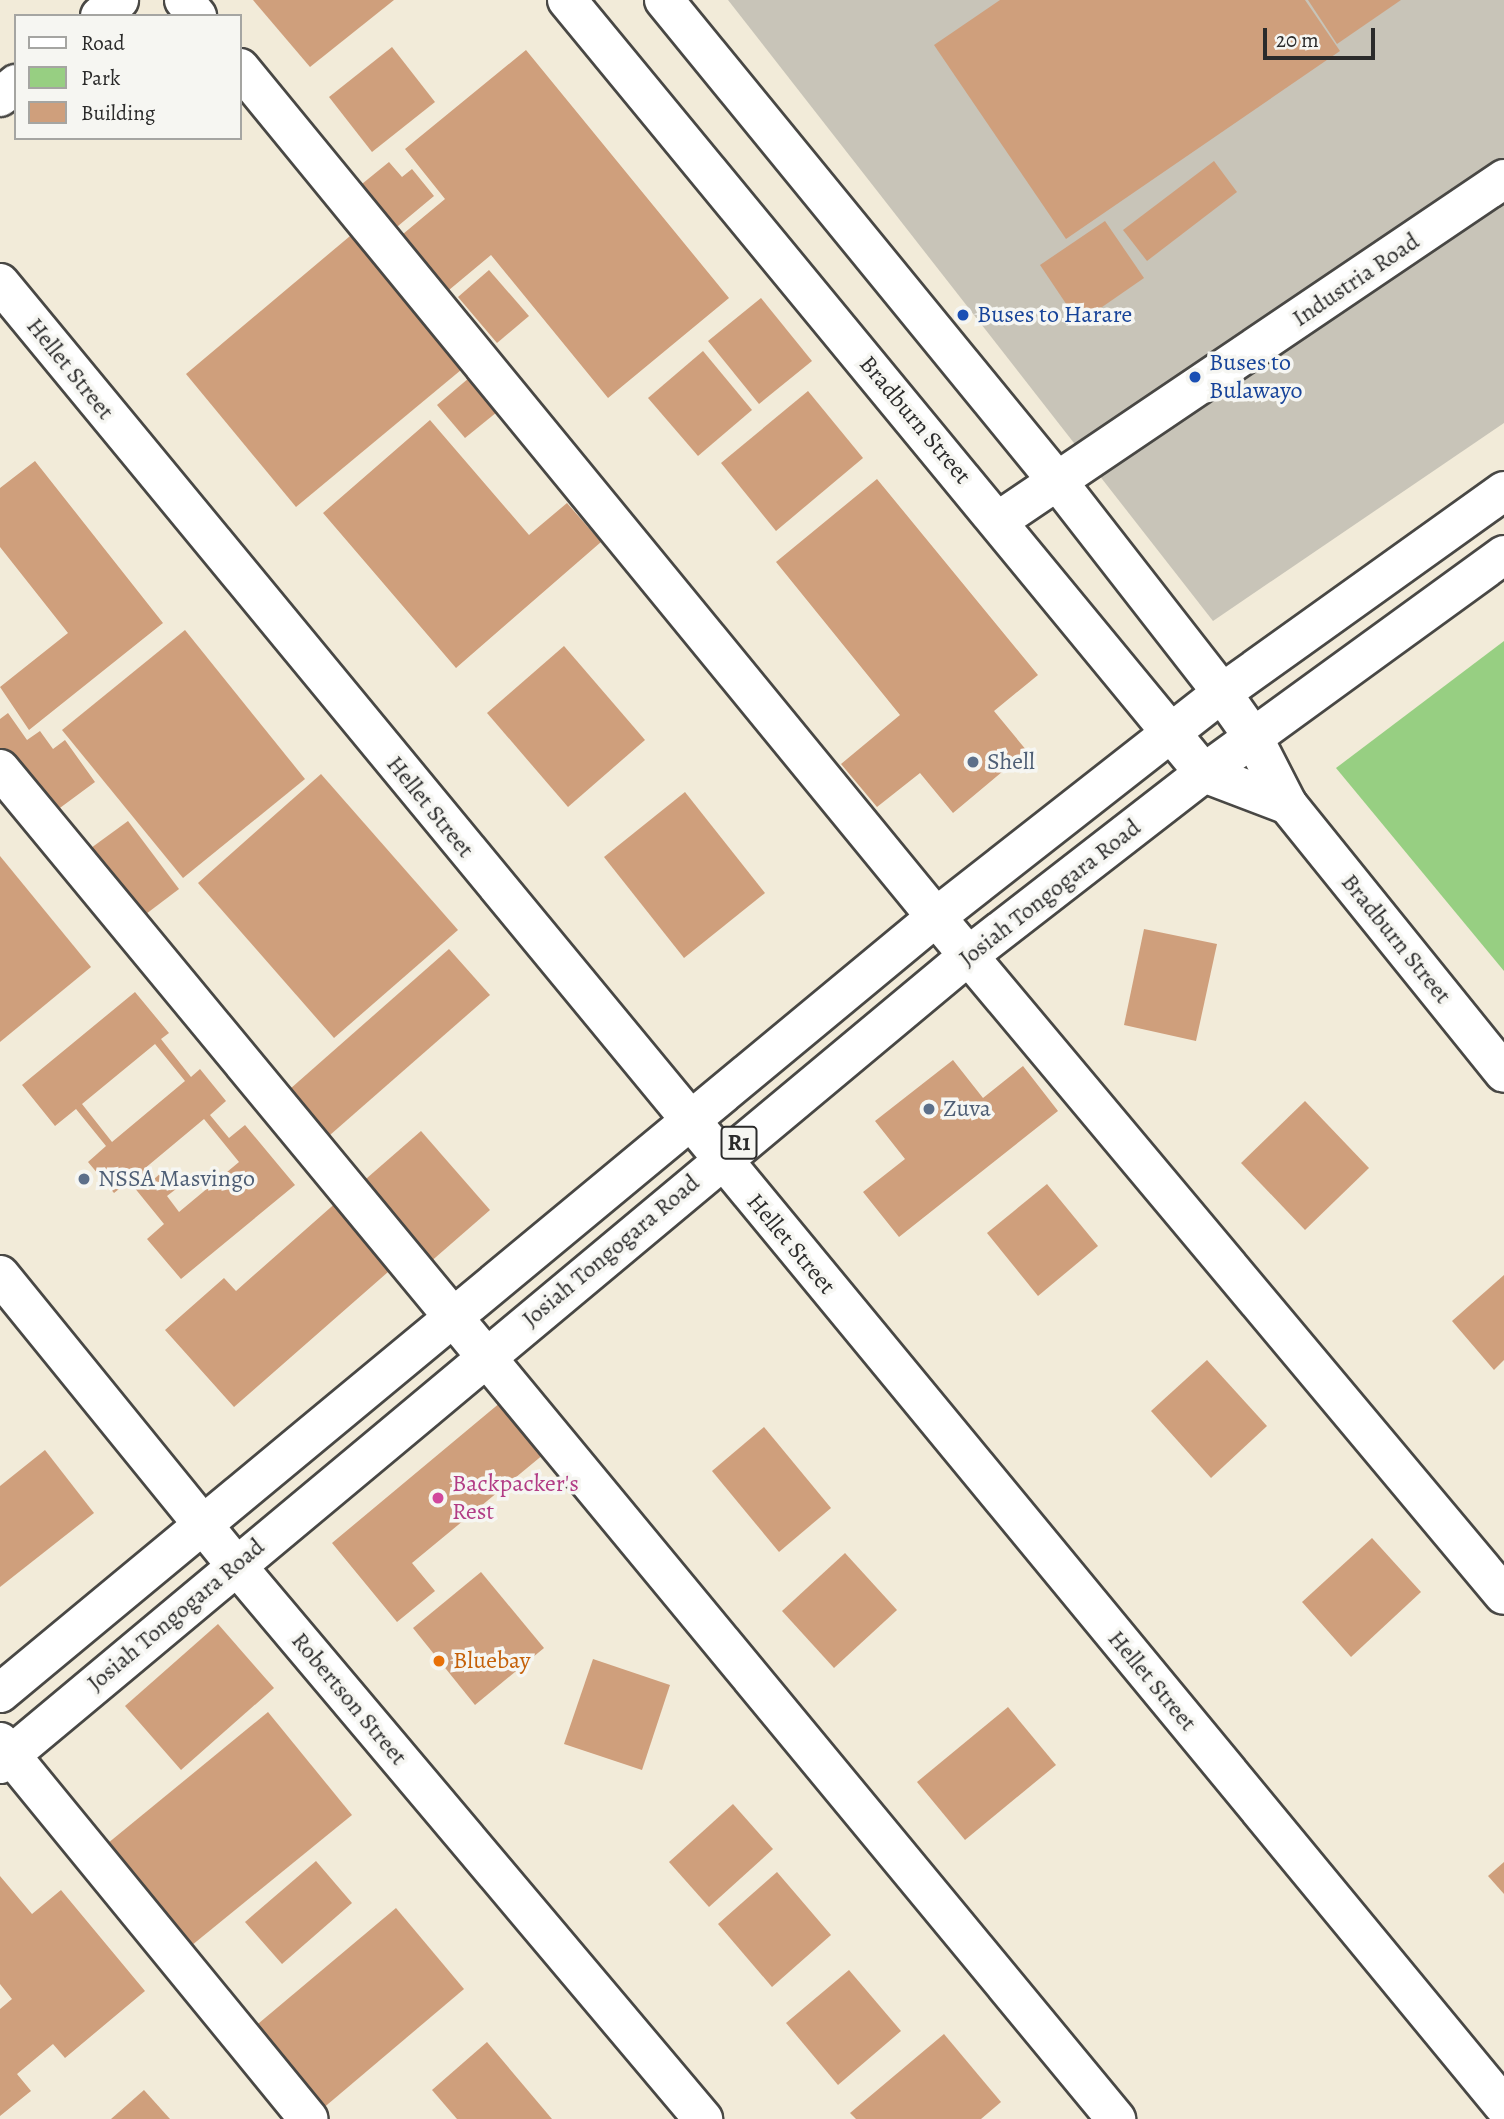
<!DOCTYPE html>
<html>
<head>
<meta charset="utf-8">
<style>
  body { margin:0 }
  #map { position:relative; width:1504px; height:2119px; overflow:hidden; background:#f2ebd9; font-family:Alegreya,serif }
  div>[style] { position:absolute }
  .industrial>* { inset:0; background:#c8c4b8 }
  .green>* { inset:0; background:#97cf82 }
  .building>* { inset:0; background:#cf9f7c }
  .roads { filter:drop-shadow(2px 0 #494845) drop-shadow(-2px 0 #494845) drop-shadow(0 2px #494845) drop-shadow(0 -2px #494845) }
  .minor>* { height:38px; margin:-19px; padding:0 19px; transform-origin:19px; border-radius:19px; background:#fff }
  .highway>* { height:38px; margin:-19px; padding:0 19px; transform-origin:19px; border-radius:19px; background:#fff }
  .dots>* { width:19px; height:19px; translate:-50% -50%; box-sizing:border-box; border:4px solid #f6f6f2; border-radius:50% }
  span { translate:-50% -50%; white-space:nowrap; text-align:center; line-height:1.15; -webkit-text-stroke:7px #f6f6f2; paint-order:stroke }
  .shield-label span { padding:2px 5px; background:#f6f6f2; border:2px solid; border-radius:5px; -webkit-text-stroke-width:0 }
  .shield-label { font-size:23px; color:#2b2b2b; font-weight:700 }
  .street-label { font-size:24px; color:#2b2b2b }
  .transit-label { font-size:24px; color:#164399 }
  .left { translate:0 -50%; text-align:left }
  .service-label { font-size:24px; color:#4e5e75 }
  .hotel-label { font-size:24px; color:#b23c85 }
  .food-label { font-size:24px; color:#c56008 }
  .legend { position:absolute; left:14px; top:14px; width:228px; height:126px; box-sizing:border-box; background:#f6f6f2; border:2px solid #a5a5a2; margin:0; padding:9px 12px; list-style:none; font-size:21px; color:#2b2b2b }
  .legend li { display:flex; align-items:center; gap:14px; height:35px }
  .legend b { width:35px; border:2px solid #a5a5a2 }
  .scale { position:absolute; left:1263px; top:28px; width:112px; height:32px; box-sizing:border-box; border:4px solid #2b2b2b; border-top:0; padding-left:9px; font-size:21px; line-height:24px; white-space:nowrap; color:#2b2b2b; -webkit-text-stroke:5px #f6f6f2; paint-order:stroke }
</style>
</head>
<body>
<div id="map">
  <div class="industrial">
    <i style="clip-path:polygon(728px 0,1504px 0,1504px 423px,1213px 621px)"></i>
  </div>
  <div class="green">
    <i style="clip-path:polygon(1504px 641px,1504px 971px,1336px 768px)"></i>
  </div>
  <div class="building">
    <i style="clip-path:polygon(253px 0,394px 0,310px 67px)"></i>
    <i style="clip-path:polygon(1000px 0,1305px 0,1340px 51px,1066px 239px,934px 45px)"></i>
    <i style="clip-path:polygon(1308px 0,1401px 0,1337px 44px)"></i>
    <i style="clip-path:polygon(392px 47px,435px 102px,372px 152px,329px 97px)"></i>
    <i style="clip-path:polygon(526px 50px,729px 298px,608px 398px,491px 255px,449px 290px,403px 234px,445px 199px,405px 149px)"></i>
    <i style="clip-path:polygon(1214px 161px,1237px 192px,1147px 261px,1123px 230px)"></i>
    <i style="clip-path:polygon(389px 162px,402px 177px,412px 169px,434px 196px,392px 231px,357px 188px)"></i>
    <i style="clip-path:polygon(1105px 221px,1144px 278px,1079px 323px,1040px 265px)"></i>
    <i style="clip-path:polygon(356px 231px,467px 365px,296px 507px,186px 374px)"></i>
    <i style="clip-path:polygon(489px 270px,529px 316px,497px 343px,458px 297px)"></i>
    <i style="clip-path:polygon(761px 298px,812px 361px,759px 404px,708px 341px)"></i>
    <i style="clip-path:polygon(703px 351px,752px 410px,698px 456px,648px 398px)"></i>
    <i style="clip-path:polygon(469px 378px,497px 412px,465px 438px,437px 405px)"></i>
    <i style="clip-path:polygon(808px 391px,863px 458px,776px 531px,721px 463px)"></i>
    <i style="clip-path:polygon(430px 420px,529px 535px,567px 503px,601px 542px,456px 668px,323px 513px)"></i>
    <i style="clip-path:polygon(35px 461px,163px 623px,29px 730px,0 687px,68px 633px,0 547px,0 488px)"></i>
    <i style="clip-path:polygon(877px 479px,1038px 675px,994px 711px,1027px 751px,953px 813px,920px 773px,877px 807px,841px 764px,900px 715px,776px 562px)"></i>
    <i style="clip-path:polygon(185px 630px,305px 779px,183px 878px,62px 730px)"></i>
    <i style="clip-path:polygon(564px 646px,645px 740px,568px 807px,487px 713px)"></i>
    <i style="clip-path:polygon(8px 713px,27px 740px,40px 731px,53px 749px,65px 740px,95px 782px,45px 819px,0 758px,0 719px)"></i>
    <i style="clip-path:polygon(321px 774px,458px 930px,334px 1038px,198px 883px)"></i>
    <i style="clip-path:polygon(685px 792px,765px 893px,684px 958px,604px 857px)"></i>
    <i style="clip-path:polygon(128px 821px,179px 889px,142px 917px,91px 848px)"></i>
    <i style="clip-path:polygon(0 856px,91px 967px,0 1042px)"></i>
    <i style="clip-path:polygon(1144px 929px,1217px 944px,1196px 1041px,1124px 1025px)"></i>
    <i style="clip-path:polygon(449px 949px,490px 995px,330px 1135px,290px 1089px)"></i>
    <i style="clip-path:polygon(evenodd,135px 992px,169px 1033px,161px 1039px,191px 1077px,200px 1069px,226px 1101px,210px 1115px,229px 1138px,245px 1125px,295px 1185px,181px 1279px,147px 1239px,164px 1224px,129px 1181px,114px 1193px,88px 1162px,106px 1146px,76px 1109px,55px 1126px,22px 1085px,135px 992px,155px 1044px,185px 1081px,112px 1142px,82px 1104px,155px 1044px,135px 992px,204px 1119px,239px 1162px,179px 1212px,167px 1196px,176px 1189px,162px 1172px,153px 1180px,144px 1169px,204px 1119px)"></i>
    <i style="clip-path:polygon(953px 1060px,983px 1098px,1023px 1066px,1058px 1111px,899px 1237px,863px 1192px,905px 1159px,875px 1121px)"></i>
    <i style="clip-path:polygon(1305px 1101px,1369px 1168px,1305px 1230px,1241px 1163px)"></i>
    <i style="clip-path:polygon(421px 1131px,490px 1210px,428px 1264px,359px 1185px)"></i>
    <i style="clip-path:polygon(1047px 1184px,1098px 1246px,1038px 1296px,987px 1233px)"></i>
    <i style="clip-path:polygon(339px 1200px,396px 1265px,234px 1407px,165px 1330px,224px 1278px,236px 1291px)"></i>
    <i style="clip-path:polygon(1504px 1275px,1504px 1360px,1494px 1370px,1452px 1321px)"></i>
    <i style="clip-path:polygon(1207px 1360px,1267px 1426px,1211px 1478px,1151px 1411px)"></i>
    <i style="clip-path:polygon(501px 1402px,544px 1454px,412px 1563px,435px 1591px,397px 1622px,332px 1543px)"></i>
    <i style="clip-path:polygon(764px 1427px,831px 1508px,779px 1552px,712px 1471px)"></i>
    <i style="clip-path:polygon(45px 1450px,94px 1513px,0 1587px,0 1486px)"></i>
    <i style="clip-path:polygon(1372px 1538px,1421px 1592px,1351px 1657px,1302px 1602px)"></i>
    <i style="clip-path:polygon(845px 1553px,897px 1610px,834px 1668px,782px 1611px)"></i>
    <i style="clip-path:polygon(481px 1572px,544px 1648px,475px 1705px,413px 1628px)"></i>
    <i style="clip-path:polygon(218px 1624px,274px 1688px,181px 1770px,125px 1706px)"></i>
    <i style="clip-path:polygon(593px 1659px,670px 1685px,642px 1770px,564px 1744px)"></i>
    <i style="clip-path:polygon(1008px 1707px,1056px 1765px,965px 1840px,917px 1782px)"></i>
    <i style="clip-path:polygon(268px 1712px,352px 1815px,186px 1950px,102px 1848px)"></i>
    <i style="clip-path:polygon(733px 1804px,773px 1849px,709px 1907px,669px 1862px)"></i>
    <i style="clip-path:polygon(316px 1861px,352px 1903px,282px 1964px,245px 1922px)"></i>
    <i style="clip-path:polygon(1504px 1862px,1504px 1894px,1488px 1876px)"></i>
    <i style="clip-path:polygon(777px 1872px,831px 1935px,772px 1987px,718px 1924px)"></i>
    <i style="clip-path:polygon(0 1876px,32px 1914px,61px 1890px,145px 1991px,65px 2058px,53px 2044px,17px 2074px,31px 2091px,0 2116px,0 2009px,12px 1999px,0 1984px)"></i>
    <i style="clip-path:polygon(396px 1908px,464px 1989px,321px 2110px,253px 2028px)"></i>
    <i style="clip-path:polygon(849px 1970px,901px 2031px,838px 2085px,786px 2023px)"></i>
    <i style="clip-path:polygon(944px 2034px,1001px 2102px,981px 2119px,856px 2119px,850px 2113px)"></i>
    <i style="clip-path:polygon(487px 2042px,552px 2119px,457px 2119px,432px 2090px)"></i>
    <i style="clip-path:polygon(144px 2090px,170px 2119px,111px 2119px)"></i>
  </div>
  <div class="roads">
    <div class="minor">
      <i style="left:184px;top:0;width:21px;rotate:51deg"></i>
      <i style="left:567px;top:0;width:1002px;rotate:50.51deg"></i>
      <i style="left:1204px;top:773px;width:90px;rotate:20.9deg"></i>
      <i style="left:664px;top:0;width:623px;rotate:50.74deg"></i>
      <i style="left:1058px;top:482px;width:267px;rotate:52.1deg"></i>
      <i style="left:1222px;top:693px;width:54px;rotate:54.8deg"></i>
      <i style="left:1253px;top:737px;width:76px;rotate:62.8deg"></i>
      <i style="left:1288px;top:805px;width:344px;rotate:51.1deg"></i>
      <i style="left:100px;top:16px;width:25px;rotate:-40deg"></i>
      <i style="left:240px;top:68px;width:1098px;rotate:50.66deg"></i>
      <i style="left:936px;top:917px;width:884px;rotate:50.05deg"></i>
      <i style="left:0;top:97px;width:21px;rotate:-39deg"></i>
      <i style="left:0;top:283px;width:2363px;rotate:50.48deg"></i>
      <i style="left:998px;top:521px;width:611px;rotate:-34.05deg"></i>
      <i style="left:0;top:769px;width:1752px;rotate:50.42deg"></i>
      <i style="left:0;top:1275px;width:374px;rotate:50.9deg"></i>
      <i style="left:236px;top:1565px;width:725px;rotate:49.87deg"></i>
      <i style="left:0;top:1742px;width:487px;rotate:50.7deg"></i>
    </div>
    <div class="highway">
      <i style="left:0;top:1693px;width:1216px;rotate:-39.66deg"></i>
      <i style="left:936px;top:917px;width:363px;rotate:-38.1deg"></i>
      <i style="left:1222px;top:693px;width:347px;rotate:-35.6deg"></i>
      <i style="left:0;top:1764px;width:1261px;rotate:-39.85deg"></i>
      <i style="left:968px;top:956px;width:299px;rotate:-37.8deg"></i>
      <i style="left:1204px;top:773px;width:371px;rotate:-36deg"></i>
    </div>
  </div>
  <div class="dots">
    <i style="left:963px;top:315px;background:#1a4fb4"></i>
    <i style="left:1195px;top:377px;background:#1a4fb4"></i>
    <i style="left:973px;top:762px;background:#5c6f8a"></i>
    <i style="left:929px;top:1109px;background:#5c6f8a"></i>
    <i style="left:84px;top:1179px;background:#5c6f8a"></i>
    <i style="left:438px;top:1498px;background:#d1479c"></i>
    <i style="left:439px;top:1661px;background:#e8710a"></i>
  </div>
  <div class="shield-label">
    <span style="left:739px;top:1143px">R1</span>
  </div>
  <div class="street-label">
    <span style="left:1356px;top:280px;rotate:-34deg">Industria Road</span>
    <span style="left:70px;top:369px;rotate:51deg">Hellet Street</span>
    <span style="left:915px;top:420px;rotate:50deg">Bradburn Street</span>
    <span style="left:430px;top:807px;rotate:51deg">Hellet Street</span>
    <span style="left:1050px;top:893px;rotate:-38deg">Josiah Tongogara Road</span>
    <span style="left:1396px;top:939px;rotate:51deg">Bradburn Street</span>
    <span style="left:791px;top:1244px;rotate:50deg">Hellet Street</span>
    <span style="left:611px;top:1251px;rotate:-40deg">Josiah Tongogara Road</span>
    <span style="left:176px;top:1615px;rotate:-40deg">Josiah Tongogara Road</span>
    <span style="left:1152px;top:1681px;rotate:50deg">Hellet Street</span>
    <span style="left:349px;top:1699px;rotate:50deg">Robertson Street</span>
  </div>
  <div class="transit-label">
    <span class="left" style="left:977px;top:315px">Buses to Harare</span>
    <span class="left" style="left:1209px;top:377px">Buses to<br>Bulawayo</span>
  </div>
  <div class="service-label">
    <span class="left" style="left:987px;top:762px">Shell</span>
    <span class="left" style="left:943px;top:1109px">Zuva</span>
    <span class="left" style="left:98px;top:1179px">NSSA Masvingo</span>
  </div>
  <div class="hotel-label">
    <span class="left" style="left:452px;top:1498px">Backpacker's<br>Rest</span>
  </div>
  <div class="food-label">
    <span class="left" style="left:453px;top:1661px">Bluebay</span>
  </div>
  <ul class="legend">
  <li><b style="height:9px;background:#fff"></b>Road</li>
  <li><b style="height:19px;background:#97cf82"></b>Park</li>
  <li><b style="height:19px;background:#cf9f7c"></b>Building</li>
  </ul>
  <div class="scale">20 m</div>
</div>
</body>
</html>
